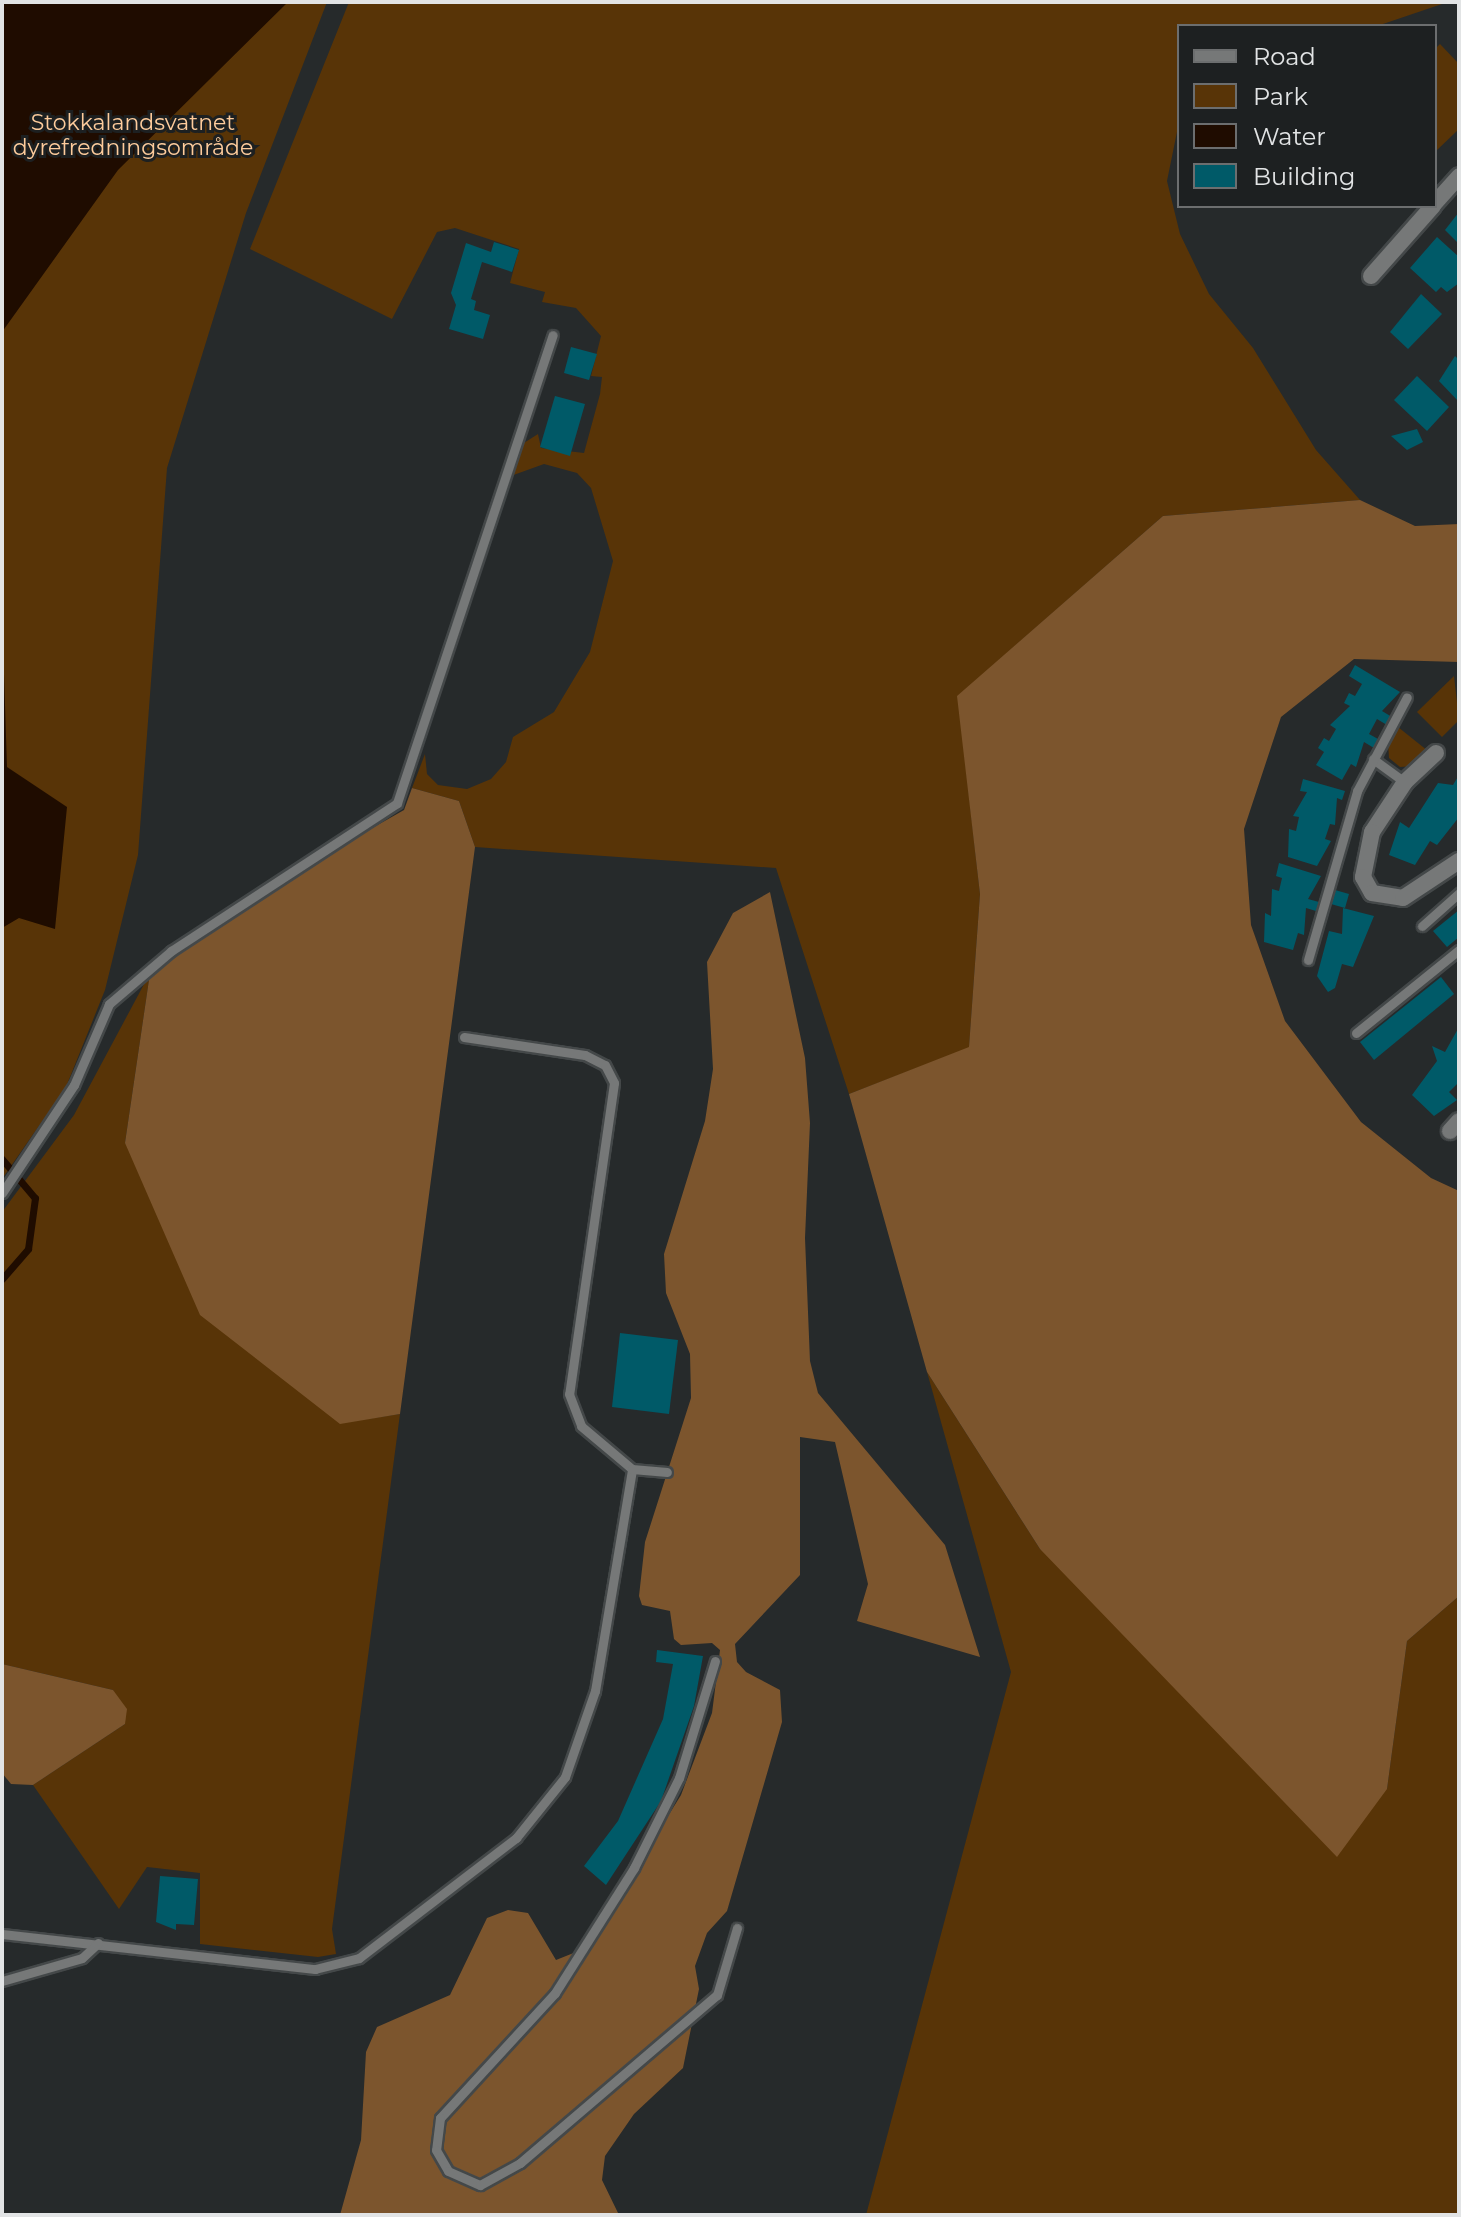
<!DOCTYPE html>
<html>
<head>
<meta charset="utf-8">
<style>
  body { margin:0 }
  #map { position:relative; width:1461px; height:2217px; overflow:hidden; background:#262a2b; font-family:Montserrat,sans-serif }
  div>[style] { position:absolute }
  .green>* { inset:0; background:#583407 }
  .forest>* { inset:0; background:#7c552d }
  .water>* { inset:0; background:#1f0c00 }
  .stream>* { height:7px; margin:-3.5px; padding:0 3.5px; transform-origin:3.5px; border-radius:3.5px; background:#1f0c00 }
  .building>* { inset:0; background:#005a68 }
  .roads { filter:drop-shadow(2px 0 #444849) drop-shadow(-2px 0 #444849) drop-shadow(0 2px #444849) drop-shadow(0 -2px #444849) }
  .lane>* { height:9px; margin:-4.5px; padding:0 4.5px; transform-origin:4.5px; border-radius:4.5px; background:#767878 }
  .street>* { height:16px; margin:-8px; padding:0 8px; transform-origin:8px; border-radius:8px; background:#767878 }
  span { translate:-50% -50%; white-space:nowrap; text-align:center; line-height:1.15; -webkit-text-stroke:6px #1d2021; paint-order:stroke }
  .park-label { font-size:22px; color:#fecc9c }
  .frame { position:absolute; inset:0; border:4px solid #e2e4e5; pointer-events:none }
  .legend { position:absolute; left:1177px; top:24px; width:260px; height:184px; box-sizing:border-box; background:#1d2021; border:2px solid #6c6e6f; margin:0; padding:10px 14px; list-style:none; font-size:24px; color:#e2e4e5 }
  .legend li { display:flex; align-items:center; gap:16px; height:40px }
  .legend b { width:40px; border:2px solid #6c6e6f }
</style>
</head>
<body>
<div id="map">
  <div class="green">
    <i style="clip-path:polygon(2px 2px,327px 2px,246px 213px,167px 468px,138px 855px,105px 990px,66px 1087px,2px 1179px)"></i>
    <i style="clip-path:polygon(349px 2px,1448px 2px,1377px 26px,1179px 26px,1179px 122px,1167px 181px,1180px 234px,1209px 294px,1253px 348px,1316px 450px,1360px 500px,1163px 516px,958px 696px,980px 894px,969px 1048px,849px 1094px,776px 868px,475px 847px,459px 801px,412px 788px,425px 754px,427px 774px,438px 785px,467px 789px,491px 779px,506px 762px,513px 737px,554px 712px,590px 652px,613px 561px,591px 488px,577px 473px,544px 464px,508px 477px,516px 448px,538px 434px,541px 448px,584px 453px,600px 394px,602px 377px,591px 376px,601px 336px,576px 308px,542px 302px,545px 292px,510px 283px,519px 249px,455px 228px,437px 232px,392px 319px,250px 249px)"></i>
    <i style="clip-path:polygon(1440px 44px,1459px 64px,1459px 129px,1435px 152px,1435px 49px)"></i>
    <i style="clip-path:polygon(1454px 676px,1459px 720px,1442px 737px,1417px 712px)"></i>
    <i style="clip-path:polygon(1398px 727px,1428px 751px,1414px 766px,1400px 767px,1389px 758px,1388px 743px)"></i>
    <i style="clip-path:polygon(150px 973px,125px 1143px,340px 1423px,400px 1414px,332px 1929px,336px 1954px,318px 1957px,200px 1944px,200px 1873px,147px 1867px,119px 1909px,33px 1785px,125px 1724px,113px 1690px,2px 1664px,2px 1212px,74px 1115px)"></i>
    <i style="clip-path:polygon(927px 1372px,1040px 1549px,1387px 1789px,1407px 1641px,1459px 1596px,1459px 2215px,866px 2215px,1011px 1672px)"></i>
  </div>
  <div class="forest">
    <i style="clip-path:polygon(1360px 500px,1415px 526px,1459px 524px,1459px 662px,1354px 659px,1281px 717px,1244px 829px,1251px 925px,1285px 1021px,1361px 1122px,1431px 1178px,1459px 1191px,1459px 1596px,1407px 1641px,1387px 1789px,1337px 1857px,1040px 1549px,927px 1372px,849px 1094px,969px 1047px,980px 894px,957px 696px,1163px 516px)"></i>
    <i style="clip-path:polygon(412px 788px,459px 801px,475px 847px,400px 1414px,340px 1424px,200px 1315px,125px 1143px,150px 973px,323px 856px,404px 810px)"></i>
    <i style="clip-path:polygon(770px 892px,805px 1058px,810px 1123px,805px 1238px,810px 1361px,818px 1393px,945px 1545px,980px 1657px,857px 1621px,868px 1584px,835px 1442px,800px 1437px,800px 1575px,735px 1644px,737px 1662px,746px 1672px,780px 1690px,782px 1722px,727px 1911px,707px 1933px,695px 1966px,699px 1989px,683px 2068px,634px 2114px,605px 2156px,602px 2180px,619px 2215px,340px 2215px,361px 2140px,366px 2052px,377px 2027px,450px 1995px,487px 1918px,508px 1910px,528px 1913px,556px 1960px,586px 1948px,681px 1795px,712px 1713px,720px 1650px,712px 1643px,681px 1645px,674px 1639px,670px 1611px,642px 1605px,639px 1596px,645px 1542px,691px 1398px,690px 1354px,666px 1293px,664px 1254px,705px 1121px,713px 1069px,707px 962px,733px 913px)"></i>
    <i style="clip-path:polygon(2px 1664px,113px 1690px,127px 1709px,125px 1724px,33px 1785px,11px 1784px,2px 1773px)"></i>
  </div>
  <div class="water">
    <i style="clip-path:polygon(2px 2px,288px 2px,118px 170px,2px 332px)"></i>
    <i style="clip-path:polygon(2px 611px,7px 767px,67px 807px,55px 929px,19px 918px,2px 928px)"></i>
  </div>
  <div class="stream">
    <i style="left:2px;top:1159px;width:51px;rotate:49.8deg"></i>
    <i style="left:35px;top:1198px;width:51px;rotate:97.8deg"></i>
    <i style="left:28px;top:1249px;width:40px;rotate:131deg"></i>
  </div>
  <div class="building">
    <i style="clip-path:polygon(1459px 212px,1459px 244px,1445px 230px)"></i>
    <i style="clip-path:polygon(1437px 237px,1459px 257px,1459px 283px,1447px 292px,1441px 287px,1436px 292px,1410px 268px)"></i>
    <i style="clip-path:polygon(494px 242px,519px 250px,512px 272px,482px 262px,471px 299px,476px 301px,474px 310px,490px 315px,483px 339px,449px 329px,456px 305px,451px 293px,466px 243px,491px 252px)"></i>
    <i style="clip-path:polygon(1421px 294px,1442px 314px,1408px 349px,1390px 332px)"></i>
    <i style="clip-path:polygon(571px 347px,597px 354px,589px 380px,564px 373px)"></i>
    <i style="clip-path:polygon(1455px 356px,1459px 360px,1459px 402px,1439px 381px)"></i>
    <i style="clip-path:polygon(1417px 376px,1449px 407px,1427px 431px,1394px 400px)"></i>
    <i style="clip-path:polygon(555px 396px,585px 404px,570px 456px,540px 447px)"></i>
    <i style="clip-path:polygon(1417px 429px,1423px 442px,1407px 450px,1391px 436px)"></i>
    <i style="clip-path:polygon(1355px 665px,1400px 692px,1382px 711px,1392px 717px,1387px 725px,1377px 719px,1369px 734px,1378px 739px,1374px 748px,1364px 742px,1356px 767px,1351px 764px,1342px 780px,1316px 765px,1324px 752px,1318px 748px,1324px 738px,1329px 741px,1336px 729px,1330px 725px,1350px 706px,1344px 703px,1349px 693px,1355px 696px,1362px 684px,1349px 676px)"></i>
    <i style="clip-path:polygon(1459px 775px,1459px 817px,1437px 845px,1430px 841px,1415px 865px,1389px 855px,1400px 822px,1409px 828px,1438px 783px,1453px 785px)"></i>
    <i style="clip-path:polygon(1303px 779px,1345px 791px,1342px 800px,1337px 798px,1335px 825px,1330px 824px,1325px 839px,1331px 841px,1317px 866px,1288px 857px,1289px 829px,1296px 831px,1299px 817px,1293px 816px,1307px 792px,1300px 791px)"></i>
    <i style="clip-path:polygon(1279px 863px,1321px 876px,1308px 899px,1319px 902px,1316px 911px,1306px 908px,1304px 935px,1298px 933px,1293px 950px,1264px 942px,1265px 913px,1271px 916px,1272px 889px,1279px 891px,1282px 878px,1276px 876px)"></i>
    <i style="clip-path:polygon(1335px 890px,1349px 894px,1345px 908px,1331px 904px)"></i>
    <i style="clip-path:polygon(1343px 908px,1374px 916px,1353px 967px,1342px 964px,1335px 988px,1328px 992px,1317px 976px,1329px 931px,1342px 934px)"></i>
    <i style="clip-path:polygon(1459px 910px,1459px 937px,1447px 947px,1433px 931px)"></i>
    <i style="clip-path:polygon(1441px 977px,1454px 994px,1374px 1060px,1360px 1042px)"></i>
    <i style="clip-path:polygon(1459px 1027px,1459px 1082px,1449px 1092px,1457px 1100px,1434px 1116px,1412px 1095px,1437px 1061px,1432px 1046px,1445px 1052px)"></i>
    <i style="clip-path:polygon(620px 1333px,678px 1340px,669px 1414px,612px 1407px)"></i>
    <i style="clip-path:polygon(657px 1650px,703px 1656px,694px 1706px,661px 1801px,606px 1885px,584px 1866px,618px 1821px,663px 1719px,673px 1664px,656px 1662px)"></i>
    <i style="clip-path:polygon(160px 1876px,198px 1879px,194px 1925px,176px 1924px,176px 1930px,156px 1922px)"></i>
  </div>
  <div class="roads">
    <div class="lane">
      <i style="left:1373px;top:759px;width:39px;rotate:36deg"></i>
      <i style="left:1422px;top:926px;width:50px;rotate:-41.7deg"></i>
      <i style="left:1308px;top:960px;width:176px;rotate:-73.8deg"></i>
      <i style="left:1357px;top:791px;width:106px;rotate:-62deg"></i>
      <i style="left:1356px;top:1033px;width:132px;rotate:-38.9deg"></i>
      <i style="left:464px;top:1037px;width:122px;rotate:8.5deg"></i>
      <i style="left:585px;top:1055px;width:22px;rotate:27deg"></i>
      <i style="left:605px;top:1065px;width:20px;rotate:63deg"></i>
      <i style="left:614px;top:1083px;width:314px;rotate:98.2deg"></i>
      <i style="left:569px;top:1394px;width:34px;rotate:69deg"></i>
      <i style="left:581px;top:1426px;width:67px;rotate:40.1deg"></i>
      <i style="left:2px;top:1193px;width:130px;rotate:-56.3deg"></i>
      <i style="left:74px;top:1085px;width:88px;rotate:-66.6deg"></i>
      <i style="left:109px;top:1004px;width:82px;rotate:-40.5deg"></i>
      <i style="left:171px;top:951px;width:270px;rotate:-33.2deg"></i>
      <i style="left:397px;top:803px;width:493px;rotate:-71.6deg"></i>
      <i style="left:715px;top:1661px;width:122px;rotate:107.1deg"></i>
      <i style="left:679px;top:1778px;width:101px;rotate:116.6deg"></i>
      <i style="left:634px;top:1868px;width:148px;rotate:122.3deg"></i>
      <i style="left:555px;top:1993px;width:170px;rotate:132.6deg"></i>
      <i style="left:440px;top:2118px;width:32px;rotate:97deg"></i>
      <i style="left:436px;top:2150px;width:24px;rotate:60deg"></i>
      <i style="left:448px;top:2171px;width:35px;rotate:24deg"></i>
      <i style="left:480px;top:2185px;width:46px;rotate:-28.8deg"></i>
      <i style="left:520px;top:2163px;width:259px;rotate:-40.5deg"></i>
      <i style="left:717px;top:1995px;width:70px;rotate:-73.4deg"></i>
      <i style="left:2px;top:1934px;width:315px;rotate:6.4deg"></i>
      <i style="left:315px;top:1969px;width:45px;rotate:-14deg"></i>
      <i style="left:359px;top:1958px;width:198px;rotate:-37.4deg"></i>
      <i style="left:516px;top:1838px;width:78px;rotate:-51.2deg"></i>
      <i style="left:565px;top:1777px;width:91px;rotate:-70.8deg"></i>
      <i style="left:595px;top:1691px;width:225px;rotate:-80.5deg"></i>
      <i style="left:632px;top:1469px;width:35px;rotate:5deg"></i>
      <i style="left:2px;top:1981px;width:83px;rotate:-16deg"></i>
      <i style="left:82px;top:1958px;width:22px;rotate:-43deg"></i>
    </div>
    <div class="street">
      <i style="left:1435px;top:203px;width:36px;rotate:-48deg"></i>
      <i style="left:1371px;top:276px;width:94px;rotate:-48.5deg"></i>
      <i style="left:1436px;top:753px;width:42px;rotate:136.9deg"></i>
      <i style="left:1405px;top:782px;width:60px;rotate:123.4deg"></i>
      <i style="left:1372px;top:832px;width:46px;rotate:101.3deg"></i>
      <i style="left:1363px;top:877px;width:18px;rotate:61deg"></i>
      <i style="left:1372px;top:893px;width:31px;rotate:9deg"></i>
      <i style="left:1403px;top:898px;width:67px;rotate:-33.5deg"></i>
      <i style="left:1450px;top:1131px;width:13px;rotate:-48deg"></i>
    </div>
  </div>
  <div class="park-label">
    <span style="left:133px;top:135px">Stokkalandsvatnet<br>dyrefredningsområde</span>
  </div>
  <div class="frame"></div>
  <ul class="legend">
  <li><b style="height:10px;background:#767878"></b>Road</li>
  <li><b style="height:22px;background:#583407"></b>Park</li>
  <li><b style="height:22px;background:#1f0c00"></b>Water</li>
  <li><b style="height:22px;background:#005a68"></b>Building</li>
  </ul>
</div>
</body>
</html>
